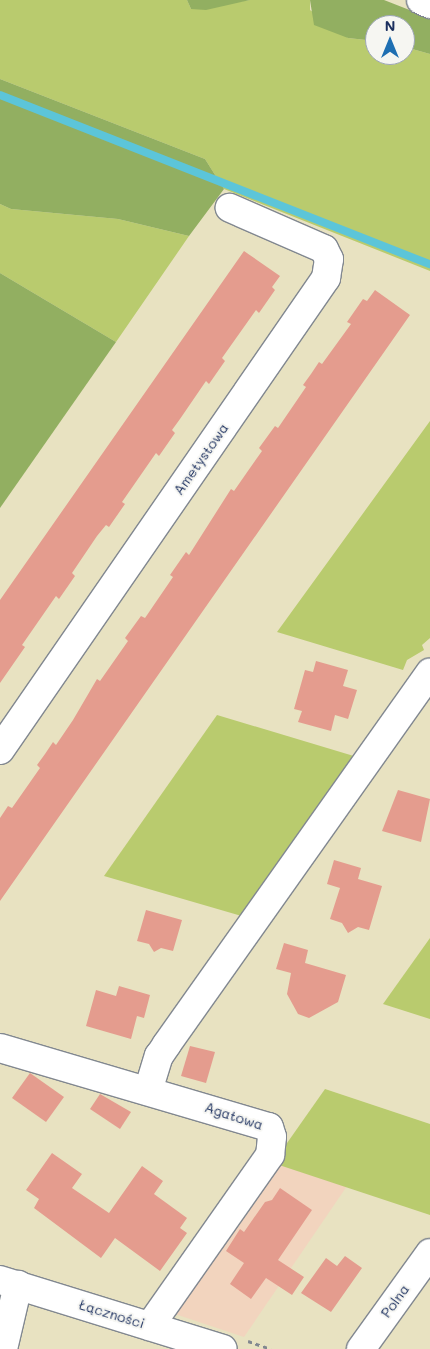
<!DOCTYPE html>
<html>
<head>
<meta charset="utf-8">
<style>
  body { margin:0 }
  #map { position:relative; width:430px; height:1349px; overflow:hidden; background:#e8e2c1; font-family:Mali,sans-serif }
  div>[style] { position:absolute }
  .built>* { inset:0; background:#f2d4be }
  .green>* { inset:0; background:#b9cb6e }
  .forest>* { inset:0; background:#92af61 }
  .stream>* { height:8px; margin:-4px; padding:0 4px; transform-origin:4px; border-radius:4px; background:#5cc5d9 }
  .building>* { inset:0; background:#e49c8e }
  .path>* { height:3px; margin-top:-1.5px; transform-origin:0; background:repeating-linear-gradient(90deg,#828890 0 4px,transparent 0 8px) }
  .roads { filter:drop-shadow(1px 0 #828890) drop-shadow(-1px 0 #828890) drop-shadow(0 1px #828890) drop-shadow(0 -1px #828890) }
  .minor>* { height:28px; margin:-14px; padding:0 14px; transform-origin:14px; border-radius:14px; background:#fff }
  span { translate:-50% -50%; white-space:nowrap; text-align:center; line-height:1.15; -webkit-text-stroke:4px #f6f6f2; paint-order:stroke }
  .street-label { font-size:14px; color:#1b2f5e }
  .north { position:absolute; left:365px; top:15px; width:50px; height:50px; box-sizing:border-box; background:#f6f6f2; border:1px solid #9ea6b7; border-radius:50%; rotate:0deg; font-size:14px; font-weight:700; line-height:20px; text-align:center; color:#1b2f5e }
  .north::after { content:''; display:block; margin:auto; width:18px; height:22px; background:#1f6fb2; clip-path:polygon(50% 0,100% 100%,50% 72%,0 100%) }
</style>
</head>
<body>
<div id="map">
  <div class="built">
    <i style="clip-path:polygon(273px 1163px,347px 1186px,244px 1337px,169px 1312px)"></i>
  </div>
  <div class="green">
    <i style="clip-path:polygon(0 0,187px 0,191px 9px,250px 0,310px 0,310px 10px,348px 38px,375px 41px,375px 55px,405px 55px,405px 47px,430px 54px,430px 271px,224px 189px,205px 159px,0 79px)"></i>
    <i style="clip-path:polygon(0 204px,11px 209px,118px 219px,189px 236px,116px 342px,0 273px)"></i>
    <i style="clip-path:polygon(430px 421px,430px 638px,422px 645px,424px 650px,407px 660px,403px 670px,277px 632px)"></i>
    <i style="clip-path:polygon(217px 715px,357px 757px,245px 917px,104px 876px)"></i>
    <i style="clip-path:polygon(430px 938px,430px 1019px,383px 1004px)"></i>
    <i style="clip-path:polygon(325px 1089px,430px 1124px,430px 1215px,273px 1163px)"></i>
  </div>
  <div class="forest">
    <i style="clip-path:polygon(187px 0,250px 0,206px 10px,191px 9px)"></i>
    <i style="clip-path:polygon(310px 0,384px 0,430px 18px,430px 54px,405px 47px,405px 25px,375px 25px,375px 41px,348px 38px,314px 25px)"></i>
    <i style="clip-path:polygon(0 79px,205px 159px,224px 189px,189px 236px,118px 219px,11px 209px,0 204px)"></i>
    <i style="clip-path:polygon(0 273px,116px 342px,0 508px)"></i>
  </div>
  <div class="stream">
    <i style="left:0;top:95px;width:462px;rotate:21.5deg"></i>
  </div>
  <div class="building">
    <i style="clip-path:polygon(244px 251px,280px 276px,272px 287px,275px 290px,259px 313px,256px 310px,222px 358px,225px 361px,209px 384px,206px 381px,180px 419px,172px 430px,175px 433px,159px 456px,156px 453px,122px 502px,125px 504px,109px 527px,106px 525px,97px 536px,72px 573px,75px 576px,59px 599px,56px 596px,22px 645px,25px 647px,0 683px,0 600px)"></i>
    <i style="clip-path:polygon(375px 290px,410px 315px,0 901px,0 818px,8px 806px,12px 808px,40px 768px,37px 765px,45px 754px,53px 742px,56px 745px,73px 720px,97px 679px,100px 681px,128px 641px,125px 638px,141px 616px,145px 618px,173px 577px,170px 575px,186px 552px,189px 555px,231px 489px,234px 491px,250px 468px,262px 451px,259px 448px,275px 426px,278px 428px,306px 387px,303px 385px,311px 374px,319px 362px,322px 364px,351px 324px,347px 322px,363px 299px,367px 301px)"></i>
    <i style="clip-path:polygon(316px 661px,348px 670px,343px 686px,357px 690px,348px 719px,335px 715px,331px 731px,298px 722px,302px 711px,294px 709px,305px 670px,313px 672px)"></i>
    <i style="clip-path:polygon(398px 790px,430px 799px,421px 842px,382px 831px)"></i>
    <i style="clip-path:polygon(334px 860px,361px 868px,358px 879px,382px 886px,369px 930px,358px 927px,348px 933px,342px 923px,330px 919px,340px 888px,327px 884px)"></i>
    <i style="clip-path:polygon(146px 910px,182px 920px,173px 951px,161px 948px,154px 952px,149px 944px,137px 941px)"></i>
    <i style="clip-path:polygon(284px 943px,308px 950px,305px 963px,346px 975px,338px 1002px,309px 1018px,298px 1014px,287px 994px,291px 973px,276px 969px)"></i>
    <i style="clip-path:polygon(119px 986px,150px 995px,144px 1018px,137px 1016px,131px 1039px,86px 1026px,96px 990px,116px 996px)"></i>
    <i style="clip-path:polygon(190px 1046px,215px 1052px,206px 1083px,181px 1076px)"></i>
    <i style="clip-path:polygon(30px 1073px,64px 1097px,46px 1122px,12px 1098px)"></i>
    <i style="clip-path:polygon(100px 1094px,131px 1112px,120px 1129px,90px 1109px)"></i>
    <i style="clip-path:polygon(52px 1153px,82px 1174px,72px 1188px,109px 1213px,142px 1166px,163px 1181px,154px 1194px,187px 1218px,180px 1228px,187px 1233px,160px 1271px,115px 1238px,101px 1258px,34px 1208px,39px 1199px,26px 1190px)"></i>
    <i style="clip-path:polygon(280px 1188px,312px 1210px,278px 1260px,304px 1277px,292px 1295px,266px 1278px,251px 1299px,230px 1284px,244px 1263px,226px 1251px,240px 1229px,244px 1232px,265px 1202px,272px 1200px)"></i>
    <i style="clip-path:polygon(345px 1256px,362px 1268px,331px 1312px,301px 1293px,326px 1258px,337px 1266px)"></i>
  </div>
  <div class="path">
    <i style="left:248px;top:1341px;width:24px;rotate:19deg"></i>
  </div>
  <div class="roads">
    <div class="minor">
      <i style="left:421px;top:0;width:10px;rotate:24deg"></i>
      <i style="left:0;top:750px;width:574px;rotate:-55.37deg"></i>
      <i style="left:326px;top:278px;width:19px;rotate:-81deg"></i>
      <i style="left:329px;top:259px;width:11px;rotate:-117deg"></i>
      <i style="left:324px;top:249px;width:103px;rotate:-156.4deg"></i>
      <i style="left:0;top:1048px;width:280px;rotate:16.4deg"></i>
      <i style="left:269px;top:1127px;width:10px;rotate:73deg"></i>
      <i style="left:272px;top:1137px;width:18px;rotate:96deg"></i>
      <i style="left:270px;top:1155px;width:209px;rotate:125.1deg"></i>
      <i style="left:148px;top:1091px;width:37px;rotate:-73deg"></i>
      <i style="left:159px;top:1056px;width:14px;rotate:-56deg"></i>
      <i style="left:167px;top:1044px;width:455px;rotate:-54.7deg"></i>
      <i style="left:0;top:1280px;width:233px;rotate:17.2deg"></i>
      <i style="left:3px;top:1349px;width:66px;rotate:-76.8deg"></i>
      <i style="left:361px;top:1349px;width:118px;rotate:-54.3deg"></i>
    </div>
  </div>
  <div class="street-label">
    <span style="left:201px;top:459px;rotate:-55deg">Ametystowa</span>
    <span style="left:234px;top:1116px;rotate:18deg">Agatowa</span>
    <span style="left:395px;top:1301px;rotate:-54deg">Polna</span>
    <span style="left:112px;top:1314px;rotate:17deg">Łączności</span>
  </div>
  <div class="north">N</div>
</div>
</body>
</html>
